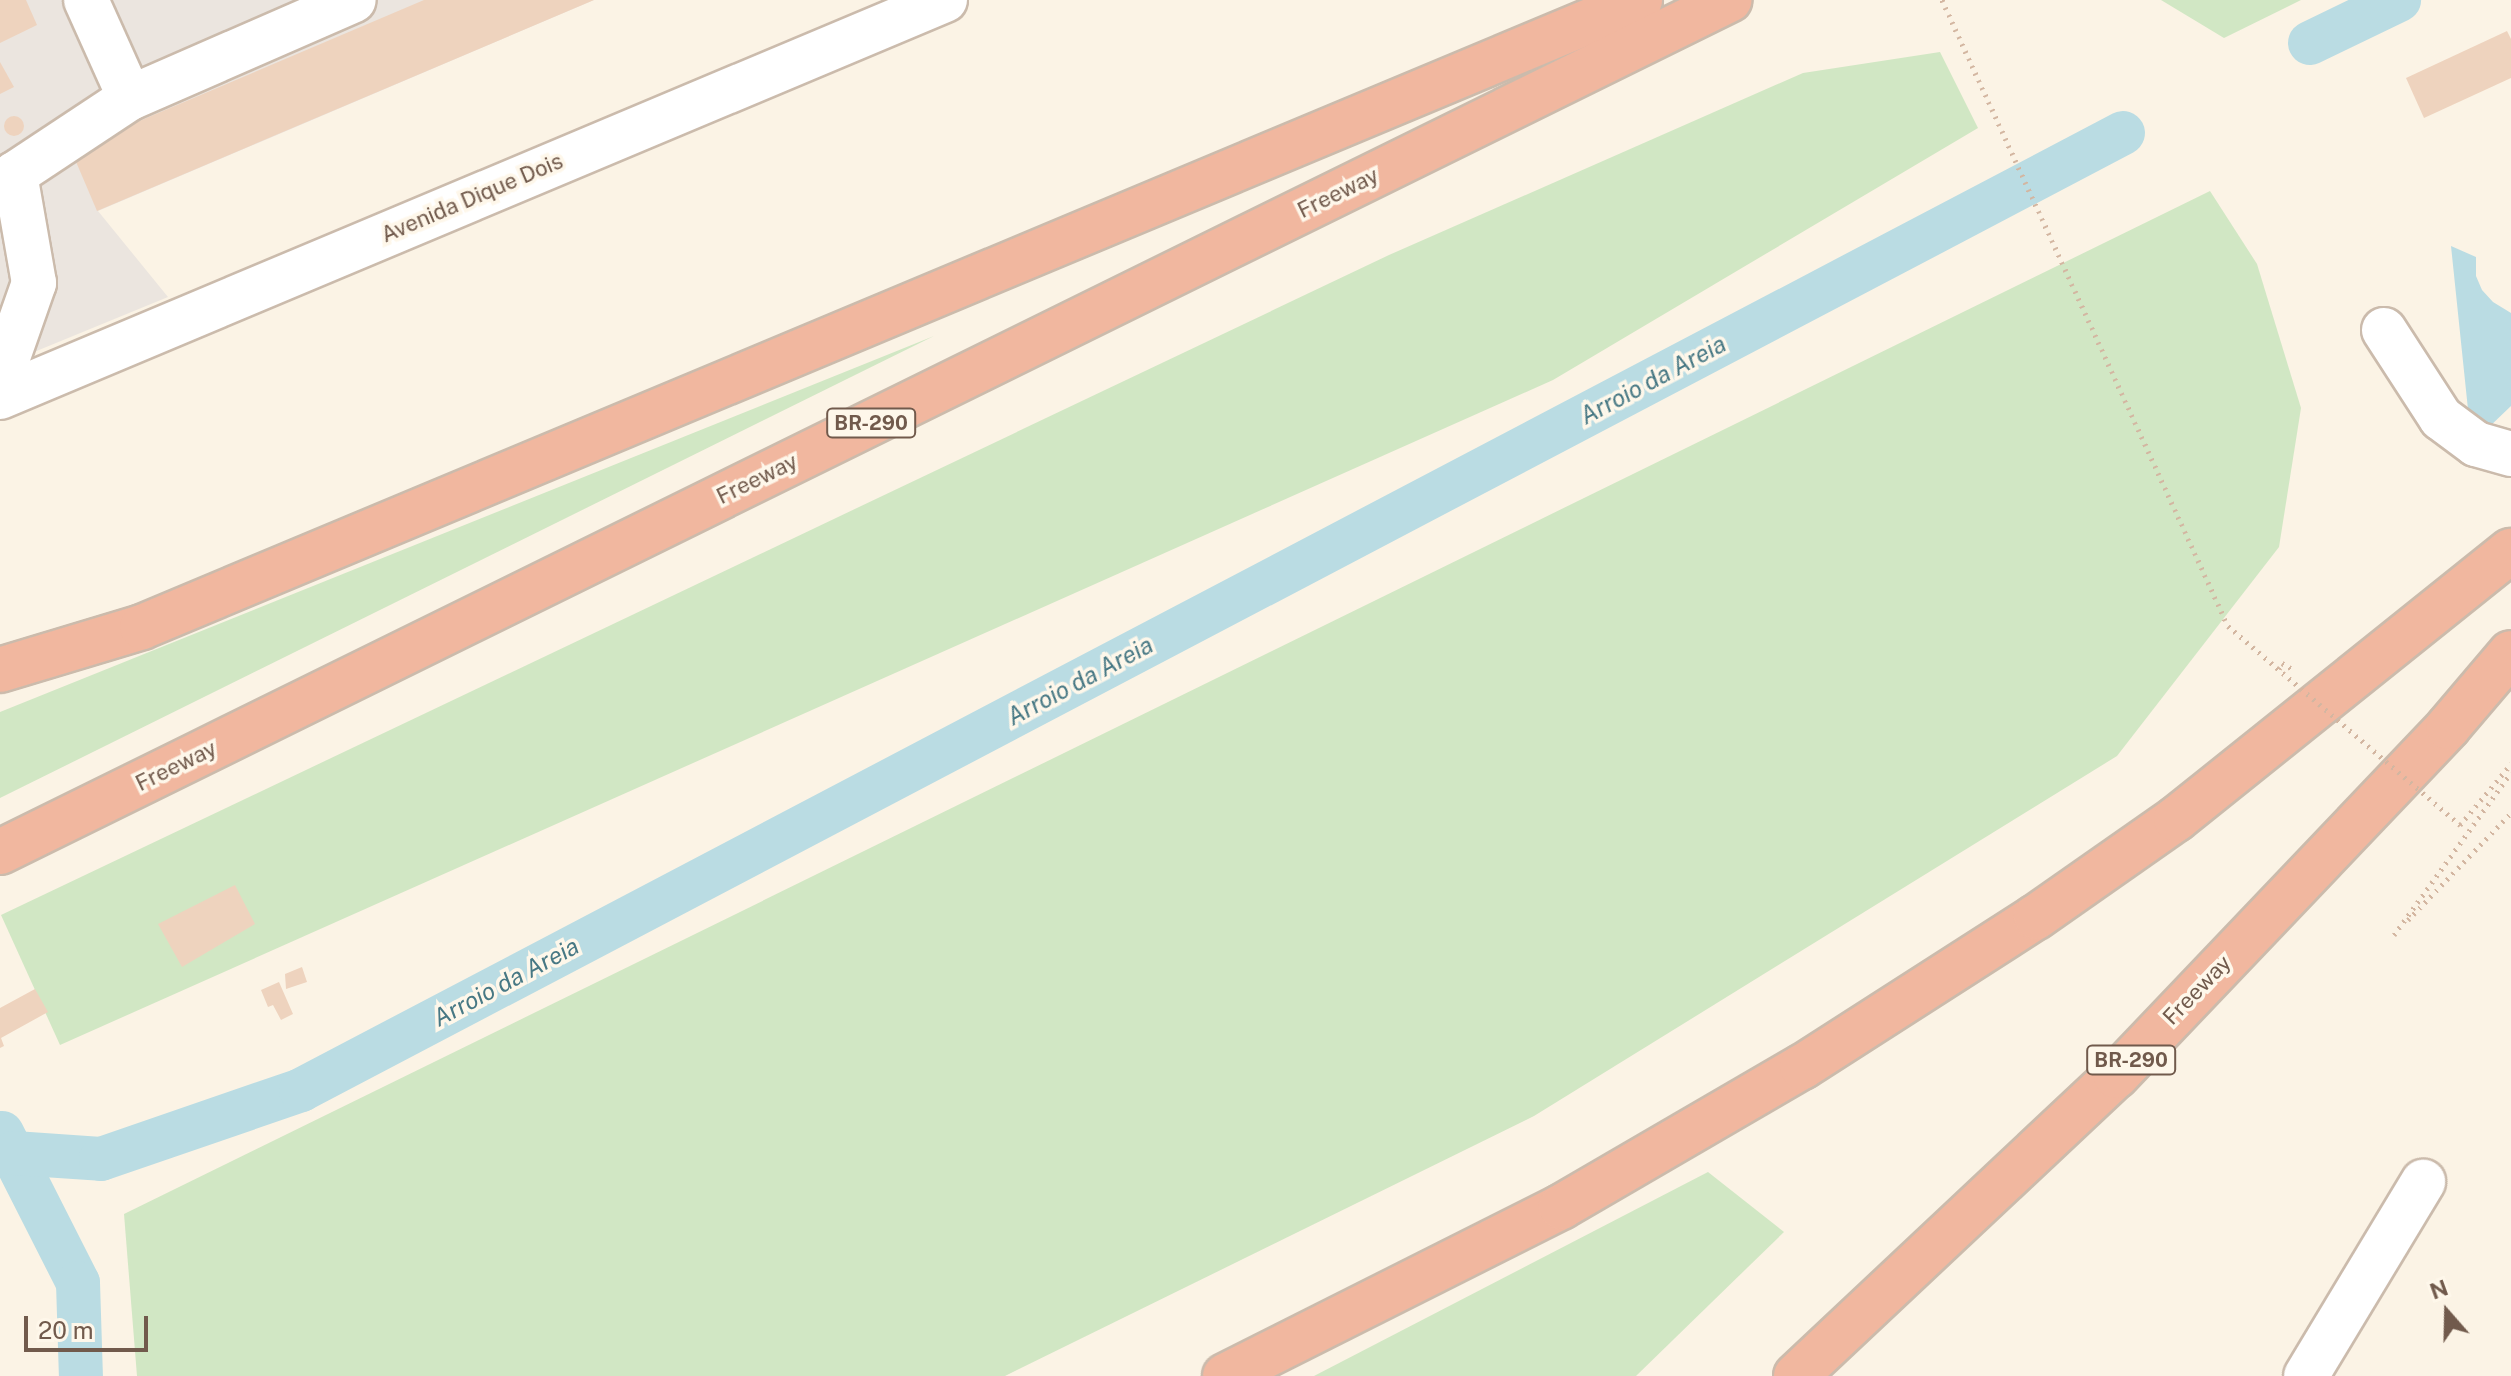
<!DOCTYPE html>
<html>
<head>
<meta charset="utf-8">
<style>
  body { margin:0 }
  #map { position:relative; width:2511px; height:1376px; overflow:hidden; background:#fbf3e5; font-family:"Public Sans",sans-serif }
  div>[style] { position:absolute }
  .industrial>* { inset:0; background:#ebe5df }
  .green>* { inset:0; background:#d1e7c4 }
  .water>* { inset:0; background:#badce3 }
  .canal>* { height:44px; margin:-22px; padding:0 22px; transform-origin:22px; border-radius:22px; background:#badce3 }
  .building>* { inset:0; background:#eed3be }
  .round { border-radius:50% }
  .path>* { height:5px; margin-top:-2.5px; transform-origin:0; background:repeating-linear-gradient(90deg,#d3b6a1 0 2px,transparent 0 8px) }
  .roads { filter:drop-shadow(2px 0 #cbbbac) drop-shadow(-2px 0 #cbbbac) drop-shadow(0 2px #cbbbac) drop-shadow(0 -2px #cbbbac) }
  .minor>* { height:44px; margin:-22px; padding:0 22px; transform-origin:22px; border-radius:22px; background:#fff }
  .highway>* { height:44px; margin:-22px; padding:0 22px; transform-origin:22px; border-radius:22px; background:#f1b79f }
  .path-bridge>* { height:5px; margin-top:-2.5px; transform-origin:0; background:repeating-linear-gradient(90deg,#d3b6a1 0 2px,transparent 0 8px) }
  span { translate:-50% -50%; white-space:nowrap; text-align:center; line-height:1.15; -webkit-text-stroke:7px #fef7ea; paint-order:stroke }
  .shield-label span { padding:2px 6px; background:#fef7ea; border:2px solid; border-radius:6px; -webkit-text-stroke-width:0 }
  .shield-label { font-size:20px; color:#715a4c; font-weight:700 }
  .street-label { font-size:22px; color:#715a4c }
  .water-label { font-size:24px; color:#477884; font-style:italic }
  .north { position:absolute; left:2407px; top:1272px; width:80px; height:80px; -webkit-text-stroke:6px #fef7ea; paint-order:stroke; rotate:340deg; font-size:22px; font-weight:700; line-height:32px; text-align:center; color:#715a4c }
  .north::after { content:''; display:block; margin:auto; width:28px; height:36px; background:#715a4c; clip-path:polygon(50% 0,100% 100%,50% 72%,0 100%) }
  .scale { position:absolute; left:24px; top:1316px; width:124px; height:36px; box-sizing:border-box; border:4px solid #715a4c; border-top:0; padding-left:10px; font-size:24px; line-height:28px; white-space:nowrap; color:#715a4c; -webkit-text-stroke:6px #fef7ea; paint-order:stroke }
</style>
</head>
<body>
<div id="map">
  <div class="industrial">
    <i style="clip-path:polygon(0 0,594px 0,98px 211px,168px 297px,0 366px)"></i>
  </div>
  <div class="green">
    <i style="clip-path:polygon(2161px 0,2301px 0,2224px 38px)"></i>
    <i style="clip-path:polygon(1940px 52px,1978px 128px,1553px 380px,60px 1045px,1px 915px,1389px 255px,1803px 73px)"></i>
    <i style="clip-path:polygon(2210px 191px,2257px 264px,2301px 408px,2279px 547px,2117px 756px,1534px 1116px,1005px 1376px,137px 1376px,124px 1214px)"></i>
    <i style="clip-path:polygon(934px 336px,0 798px,0 712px)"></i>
    <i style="clip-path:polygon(1708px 1172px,1784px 1232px,1636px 1376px,1314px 1376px)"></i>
  </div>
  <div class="water">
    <i style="clip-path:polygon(2451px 246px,2476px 257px,2476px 276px,2482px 290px,2493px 302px,2511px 313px,2511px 406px,2487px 429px,2469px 419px)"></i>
  </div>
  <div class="canal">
    <i style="left:2310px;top:43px;width:99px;rotate:-25.8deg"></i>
    <i style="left:2px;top:1133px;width:168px;rotate:63.1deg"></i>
    <i style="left:78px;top:1283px;width:93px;rotate:88.2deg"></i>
    <i style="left:14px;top:1153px;width:87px;rotate:3.9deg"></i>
    <i style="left:101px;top:1159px;width:212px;rotate:-19deg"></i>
    <i style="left:301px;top:1090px;width:2058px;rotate:-27.71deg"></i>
  </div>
  <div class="building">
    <i style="clip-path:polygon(0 0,26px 0,37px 25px,0 43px)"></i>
    <i style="clip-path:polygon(424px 0,594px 0,97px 211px,71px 150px)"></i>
    <i style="clip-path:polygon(2507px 31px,2511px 39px,2511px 78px,2424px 118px,2406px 78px)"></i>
    <i style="clip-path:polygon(0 62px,14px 87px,0 94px)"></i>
    <i class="round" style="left:4px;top:116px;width:20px;height:20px"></i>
    <i style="clip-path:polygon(235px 885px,255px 924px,182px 967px,158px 924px)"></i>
    <i style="clip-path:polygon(302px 967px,307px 982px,286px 989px,285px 974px)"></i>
    <i style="clip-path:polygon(279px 982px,293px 1014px,281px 1020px,273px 1005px,268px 1007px,261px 990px)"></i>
    <i style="clip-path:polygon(35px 989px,48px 1012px,1px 1038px,4px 1046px,0 1048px,0 1008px)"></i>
  </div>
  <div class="path">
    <i style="left:2279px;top:669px;width:7px;rotate:-63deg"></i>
    <i style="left:2282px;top:663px;width:12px;rotate:31deg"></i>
    <i style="left:2408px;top:920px;width:149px;rotate:-46.1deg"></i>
    <i style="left:2394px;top:935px;width:200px;rotate:-54.2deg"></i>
  </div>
  <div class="roads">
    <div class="minor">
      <i style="left:86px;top:0;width:107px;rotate:65.8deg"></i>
      <i style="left:2384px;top:330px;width:105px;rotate:57.1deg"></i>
      <i style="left:2441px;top:418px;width:44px;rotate:36.6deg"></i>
      <i style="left:2476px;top:444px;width:36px;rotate:16deg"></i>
      <i style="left:0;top:380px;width:103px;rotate:-70.7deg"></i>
      <i style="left:34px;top:283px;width:111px;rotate:-99.9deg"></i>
      <i style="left:15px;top:174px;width:138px;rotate:-33.5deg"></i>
      <i style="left:130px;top:98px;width:244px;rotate:-23.6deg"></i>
      <i style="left:0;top:397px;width:1025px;rotate:-22.79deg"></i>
      <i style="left:2306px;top:1376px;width:227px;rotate:-58.9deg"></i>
    </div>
    <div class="highway">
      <i style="left:0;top:670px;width:148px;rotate:-16.8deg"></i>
      <i style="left:142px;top:627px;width:1624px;rotate:-22.71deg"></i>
      <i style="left:0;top:852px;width:1928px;rotate:-26.23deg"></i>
      <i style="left:1225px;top:1376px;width:376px;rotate:-26.7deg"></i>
      <i style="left:1561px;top:1207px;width:279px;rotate:-30.2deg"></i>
      <i style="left:1802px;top:1067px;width:278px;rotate:-32.7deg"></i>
      <i style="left:2036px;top:917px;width:171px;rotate:-35deg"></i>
      <i style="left:2176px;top:819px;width:429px;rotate:-38.7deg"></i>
      <i style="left:1796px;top:1376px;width:439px;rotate:-43.2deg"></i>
      <i style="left:2116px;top:1076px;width:482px;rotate:-46.4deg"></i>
      <i style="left:2448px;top:727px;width:97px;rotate:-49.6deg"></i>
    </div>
  </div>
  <div class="path-bridge">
    <i style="left:1942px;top:0;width:688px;rotate:65.45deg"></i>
    <i style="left:2228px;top:626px;width:306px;rotate:40.6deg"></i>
    <i style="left:2460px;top:825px;width:80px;rotate:-50.1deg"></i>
  </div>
  <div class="shield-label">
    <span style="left:871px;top:423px">BR-290</span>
    <span style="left:2131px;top:1060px">BR-290</span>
  </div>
  <div class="street-label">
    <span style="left:1338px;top:193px;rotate:-26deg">Freeway</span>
    <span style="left:472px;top:198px;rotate:-23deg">Avenida Dique Dois</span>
    <span style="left:757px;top:479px;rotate:-26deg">Freeway</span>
    <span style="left:176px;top:766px;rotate:-26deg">Freeway</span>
    <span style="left:2197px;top:990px;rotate:-46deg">Freeway</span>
  </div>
  <div class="water-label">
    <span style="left:1653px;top:380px;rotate:-28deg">Arroio da Areia</span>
    <span style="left:1080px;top:681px;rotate:-28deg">Arroio da Areia</span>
    <span style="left:506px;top:982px;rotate:-28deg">Arroio da Areia</span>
  </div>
  <div class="north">N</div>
  <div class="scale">20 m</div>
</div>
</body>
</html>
